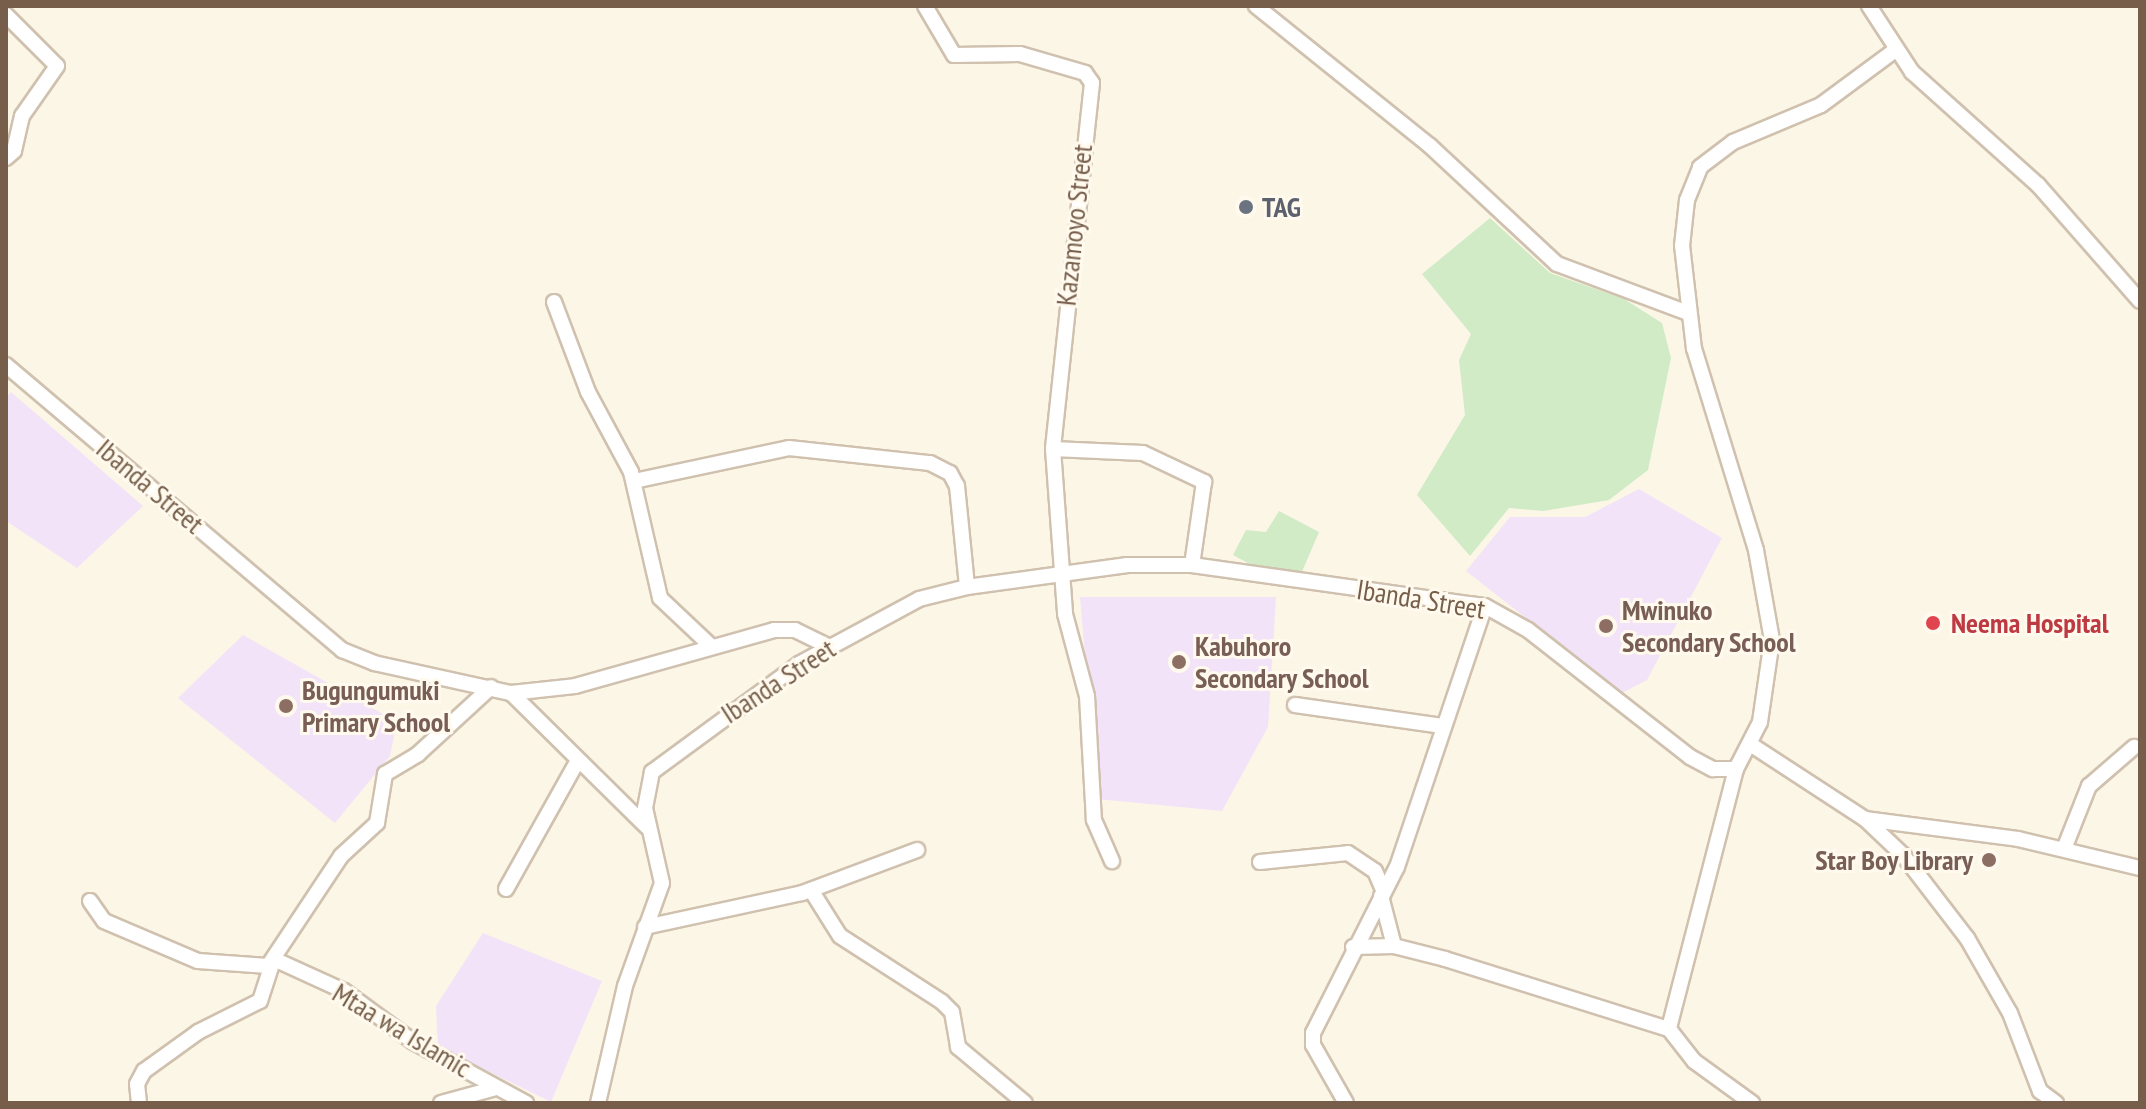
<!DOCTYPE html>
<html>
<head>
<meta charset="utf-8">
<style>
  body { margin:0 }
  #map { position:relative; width:2146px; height:1109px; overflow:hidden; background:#fcf6e7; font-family:"PT Sans Narrow",sans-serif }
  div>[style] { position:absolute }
  .education>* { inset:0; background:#f3e3f9 }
  .green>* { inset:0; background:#d0ebc5 }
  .roads { filter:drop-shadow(2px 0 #d0c1af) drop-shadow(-2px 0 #d0c1af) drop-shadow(0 2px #d0c1af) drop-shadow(0 -2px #d0c1af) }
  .minor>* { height:14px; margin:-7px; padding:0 7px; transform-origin:7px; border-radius:7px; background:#fff }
  .dots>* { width:22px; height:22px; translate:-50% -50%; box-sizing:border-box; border:4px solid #fffaed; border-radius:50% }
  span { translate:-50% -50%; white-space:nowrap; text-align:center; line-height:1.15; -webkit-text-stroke:6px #fffaed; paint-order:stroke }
  .worship-label { font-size:28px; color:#5b616d; font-weight:700 }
  .left { translate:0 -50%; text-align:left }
  .street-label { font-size:28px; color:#765e4b }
  .education-label { font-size:28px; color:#785e54; font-weight:700 }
  .right { translate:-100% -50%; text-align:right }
  .health-label { font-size:28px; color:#be3a42; font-weight:700 }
  .frame { position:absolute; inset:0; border:8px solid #765e4b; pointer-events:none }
</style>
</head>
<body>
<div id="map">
  <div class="education">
    <i style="clip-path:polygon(11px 392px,143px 506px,77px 568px,6px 521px,6px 398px)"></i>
    <i style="clip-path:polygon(1639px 489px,1722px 538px,1647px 680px,1622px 693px,1466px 571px,1510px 517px,1585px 517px)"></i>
    <i style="clip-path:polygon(1080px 597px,1276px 597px,1268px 727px,1222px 811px,1097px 799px)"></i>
    <i style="clip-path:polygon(243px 635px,397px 722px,390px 756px,335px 823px,178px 698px)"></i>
    <i style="clip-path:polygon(483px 933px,602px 981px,551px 1102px,438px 1047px,436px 1006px)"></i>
  </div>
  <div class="green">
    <i style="clip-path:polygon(1490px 218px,1550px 273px,1624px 299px,1662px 323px,1671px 358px,1648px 470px,1609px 500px,1543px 511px,1509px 508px,1470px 556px,1417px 495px,1465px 415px,1459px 360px,1471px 334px,1422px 274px)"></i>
    <i style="clip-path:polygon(1279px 511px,1319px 532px,1301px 574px,1263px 571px,1233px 555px,1246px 530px,1266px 532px)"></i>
  </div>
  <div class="roads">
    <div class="minor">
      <i style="left:925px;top:6px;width:57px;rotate:59.4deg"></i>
      <i style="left:954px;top:55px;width:66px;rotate:-0.9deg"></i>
      <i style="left:1020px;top:54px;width:68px;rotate:16.3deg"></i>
      <i style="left:1085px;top:73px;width:12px;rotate:55deg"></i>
      <i style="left:1092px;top:83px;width:368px;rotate:96.1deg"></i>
      <i style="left:1053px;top:449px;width:165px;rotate:85.8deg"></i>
      <i style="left:1065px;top:614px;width:85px;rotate:75deg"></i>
      <i style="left:1087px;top:696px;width:124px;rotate:86.8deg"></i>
      <i style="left:1094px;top:820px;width:45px;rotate:66.3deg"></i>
      <i style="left:1256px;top:6px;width:223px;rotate:38.8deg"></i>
      <i style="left:1430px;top:146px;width:173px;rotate:42.9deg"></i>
      <i style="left:1557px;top:264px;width:140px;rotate:20.5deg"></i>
      <i style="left:1869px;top:6px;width:79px;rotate:56.9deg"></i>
      <i style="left:1912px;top:72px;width:169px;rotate:41.9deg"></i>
      <i style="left:2038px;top:185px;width:154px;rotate:48.7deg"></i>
      <i style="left:6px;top:15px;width:72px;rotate:45deg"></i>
      <i style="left:57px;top:66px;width:61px;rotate:125deg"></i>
      <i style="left:22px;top:116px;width:36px;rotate:103deg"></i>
      <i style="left:14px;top:151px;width:11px;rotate:139deg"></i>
      <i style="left:554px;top:302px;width:96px;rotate:69.3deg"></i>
      <i style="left:588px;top:392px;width:91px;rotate:61.7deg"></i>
      <i style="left:631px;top:472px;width:129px;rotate:77deg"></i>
      <i style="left:660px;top:598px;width:70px;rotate:43.3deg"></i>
      <i style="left:6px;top:365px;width:441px;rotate:40.3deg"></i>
      <i style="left:342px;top:650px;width:35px;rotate:22deg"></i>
      <i style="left:374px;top:663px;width:140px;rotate:12.4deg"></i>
      <i style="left:511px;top:693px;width:64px;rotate:-6.2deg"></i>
      <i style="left:575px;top:686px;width:207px;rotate:-15.7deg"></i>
      <i style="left:774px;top:630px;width:21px"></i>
      <i style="left:795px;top:630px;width:37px;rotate:26deg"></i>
      <i style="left:1053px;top:449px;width:90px;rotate:2.5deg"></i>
      <i style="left:1143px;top:453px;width:68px;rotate:25.4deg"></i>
      <i style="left:1204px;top:482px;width:84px;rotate:98.2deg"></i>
      <i style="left:634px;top:481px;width:158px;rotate:-12deg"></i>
      <i style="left:789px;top:448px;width:142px;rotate:6.1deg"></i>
      <i style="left:930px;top:463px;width:22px;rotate:27deg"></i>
      <i style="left:950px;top:473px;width:15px;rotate:62deg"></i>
      <i style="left:957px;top:486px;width:101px;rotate:84.3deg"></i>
      <i style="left:511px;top:693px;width:191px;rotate:44.6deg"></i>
      <i style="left:1295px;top:705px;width:149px;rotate:8.1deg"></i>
      <i style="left:1750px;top:744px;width:137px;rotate:33.1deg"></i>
      <i style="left:1865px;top:819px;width:52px;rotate:43.5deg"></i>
      <i style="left:1903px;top:855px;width:105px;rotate:52.4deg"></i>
      <i style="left:1967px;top:938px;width:86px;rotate:60.2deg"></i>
      <i style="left:2010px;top:1013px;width:84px;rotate:69deg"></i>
      <i style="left:2040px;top:1091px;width:20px;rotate:37deg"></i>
      <i style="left:1736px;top:769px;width:268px;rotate:104.5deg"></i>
      <i style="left:1669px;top:1029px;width:41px;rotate:52deg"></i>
      <i style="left:1694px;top:1061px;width:72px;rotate:35.9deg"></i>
      <i style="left:1865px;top:819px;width:154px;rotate:7.4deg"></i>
      <i style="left:2018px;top:839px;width:125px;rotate:13.4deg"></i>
      <i style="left:2064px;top:849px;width:68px;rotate:-68.4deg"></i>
      <i style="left:2089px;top:786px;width:60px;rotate:-40.9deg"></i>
      <i style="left:1260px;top:862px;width:88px;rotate:-5.8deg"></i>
      <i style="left:1348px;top:853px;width:32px;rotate:34deg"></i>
      <i style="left:1375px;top:871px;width:21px;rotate:67deg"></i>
      <i style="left:506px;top:889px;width:148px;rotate:-60.8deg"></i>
      <i style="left:811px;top:890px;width:54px;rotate:57.8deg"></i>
      <i style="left:840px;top:936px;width:121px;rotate:32.9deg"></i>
      <i style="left:942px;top:1002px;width:14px;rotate:45deg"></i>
      <i style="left:952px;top:1012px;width:36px;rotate:80deg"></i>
      <i style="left:958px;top:1047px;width:87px;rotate:39.9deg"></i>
      <i style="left:1381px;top:896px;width:52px;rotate:75.4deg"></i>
      <i style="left:90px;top:901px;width:24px;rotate:55deg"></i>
      <i style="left:104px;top:921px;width:102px;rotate:23.1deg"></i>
      <i style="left:198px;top:961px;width:70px;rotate:4.1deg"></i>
      <i style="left:268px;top:966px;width:132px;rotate:-56.4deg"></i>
      <i style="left:341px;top:856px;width:49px;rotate:-42.5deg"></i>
      <i style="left:377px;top:823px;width:50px;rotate:-80.7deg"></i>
      <i style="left:385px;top:774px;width:39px;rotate:-31deg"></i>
      <i style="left:418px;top:754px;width:99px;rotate:-42.5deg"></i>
      <i style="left:645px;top:927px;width:161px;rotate:-12.2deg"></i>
      <i style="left:802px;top:893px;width:123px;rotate:-20.5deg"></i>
      <i style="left:1353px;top:947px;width:41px;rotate:-1.4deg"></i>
      <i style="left:1394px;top:946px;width:53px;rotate:14.3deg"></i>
      <i style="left:1445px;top:959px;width:235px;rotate:17.4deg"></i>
      <i style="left:276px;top:960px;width:75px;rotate:24.5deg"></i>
      <i style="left:344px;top:991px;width:84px;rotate:36.3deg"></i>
      <i style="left:412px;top:1041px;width:130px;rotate:28.5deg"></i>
      <i style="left:139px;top:1103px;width:19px;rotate:-96deg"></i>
      <i style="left:137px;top:1084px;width:15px;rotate:-62deg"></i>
      <i style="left:144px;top:1071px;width:67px;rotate:-35.8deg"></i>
      <i style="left:198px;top:1032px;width:69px;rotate:-26.6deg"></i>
      <i style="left:260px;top:1001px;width:39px;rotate:-72deg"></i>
      <i style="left:441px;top:1103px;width:57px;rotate:-15.3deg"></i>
      <i style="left:598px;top:1103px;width:120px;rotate:-77deg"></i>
      <i style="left:625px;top:986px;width:109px;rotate:-70.2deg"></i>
      <i style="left:662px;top:883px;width:77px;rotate:-102.8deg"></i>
      <i style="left:645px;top:808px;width:37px;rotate:-79deg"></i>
      <i style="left:652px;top:772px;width:182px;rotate:-36.3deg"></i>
      <i style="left:799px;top:664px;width:136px;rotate:-28.4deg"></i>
      <i style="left:919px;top:599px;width:49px;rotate:-14deg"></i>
      <i style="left:967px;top:587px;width:162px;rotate:-7.8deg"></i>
      <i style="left:1127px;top:565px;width:65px"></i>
      <i style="left:1192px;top:565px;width:296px;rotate:8deg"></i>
      <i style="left:1485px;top:606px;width:49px;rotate:29.2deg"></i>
      <i style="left:1528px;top:630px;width:206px;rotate:38.1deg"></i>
      <i style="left:1690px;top:757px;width:26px;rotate:28deg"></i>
      <i style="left:1713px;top:769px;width:23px"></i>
      <i style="left:1736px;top:769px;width:53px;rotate:-62.9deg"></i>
      <i style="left:1760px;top:722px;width:83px;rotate:-81.7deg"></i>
      <i style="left:1772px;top:640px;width:91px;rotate:-100.1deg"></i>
      <i style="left:1756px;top:550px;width:210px;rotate:-107.1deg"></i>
      <i style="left:1694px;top:349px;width:104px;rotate:-96.6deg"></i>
      <i style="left:1682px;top:246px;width:46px;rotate:-83.8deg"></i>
      <i style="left:1687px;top:200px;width:35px;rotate:-68deg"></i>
      <i style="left:1700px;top:167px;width:41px;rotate:-37.1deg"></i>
      <i style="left:1733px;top:142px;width:95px;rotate:-22.8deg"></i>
      <i style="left:1821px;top:105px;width:91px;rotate:-36.5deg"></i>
      <i style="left:1346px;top:1103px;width:67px;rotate:-119.6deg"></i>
      <i style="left:1313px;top:1045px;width:12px;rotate:-90deg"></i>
      <i style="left:1313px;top:1033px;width:186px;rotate:-63.2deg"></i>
      <i style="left:1397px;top:867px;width:275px;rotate:-71.4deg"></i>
    </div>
  </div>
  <div class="dots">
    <i style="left:1246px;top:207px;background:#6b7280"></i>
    <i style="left:1933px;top:623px;background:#e0444e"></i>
    <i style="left:1606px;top:626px;background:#8d6e63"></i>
    <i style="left:1179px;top:662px;background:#8d6e63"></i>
    <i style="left:286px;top:706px;background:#8d6e63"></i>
    <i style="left:1989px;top:860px;background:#8d6e63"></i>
  </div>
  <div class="worship-label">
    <span class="left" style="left:1262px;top:207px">TAG</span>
  </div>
  <div class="street-label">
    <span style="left:1074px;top:225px;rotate:-84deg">Kazamoyo Street</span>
    <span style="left:150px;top:486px;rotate:40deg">Ibanda Street</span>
    <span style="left:1421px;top:599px;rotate:9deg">Ibanda Street</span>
    <span style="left:778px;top:681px;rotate:-33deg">Ibanda Street</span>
    <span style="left:402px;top:1030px;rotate:31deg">Mtaa wa Islamic</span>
  </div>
  <div class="education-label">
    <span class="left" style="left:1622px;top:626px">Mwinuko<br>Secondary School</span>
    <span class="left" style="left:1195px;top:662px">Kabuhoro<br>Secondary School</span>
    <span class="left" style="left:302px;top:706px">Bugungumuki<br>Primary School</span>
    <span class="right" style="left:1973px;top:860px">Star Boy Library</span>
  </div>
  <div class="health-label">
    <span class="left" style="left:1951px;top:623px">Neema Hospital</span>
  </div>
  <div class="frame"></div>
</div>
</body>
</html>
